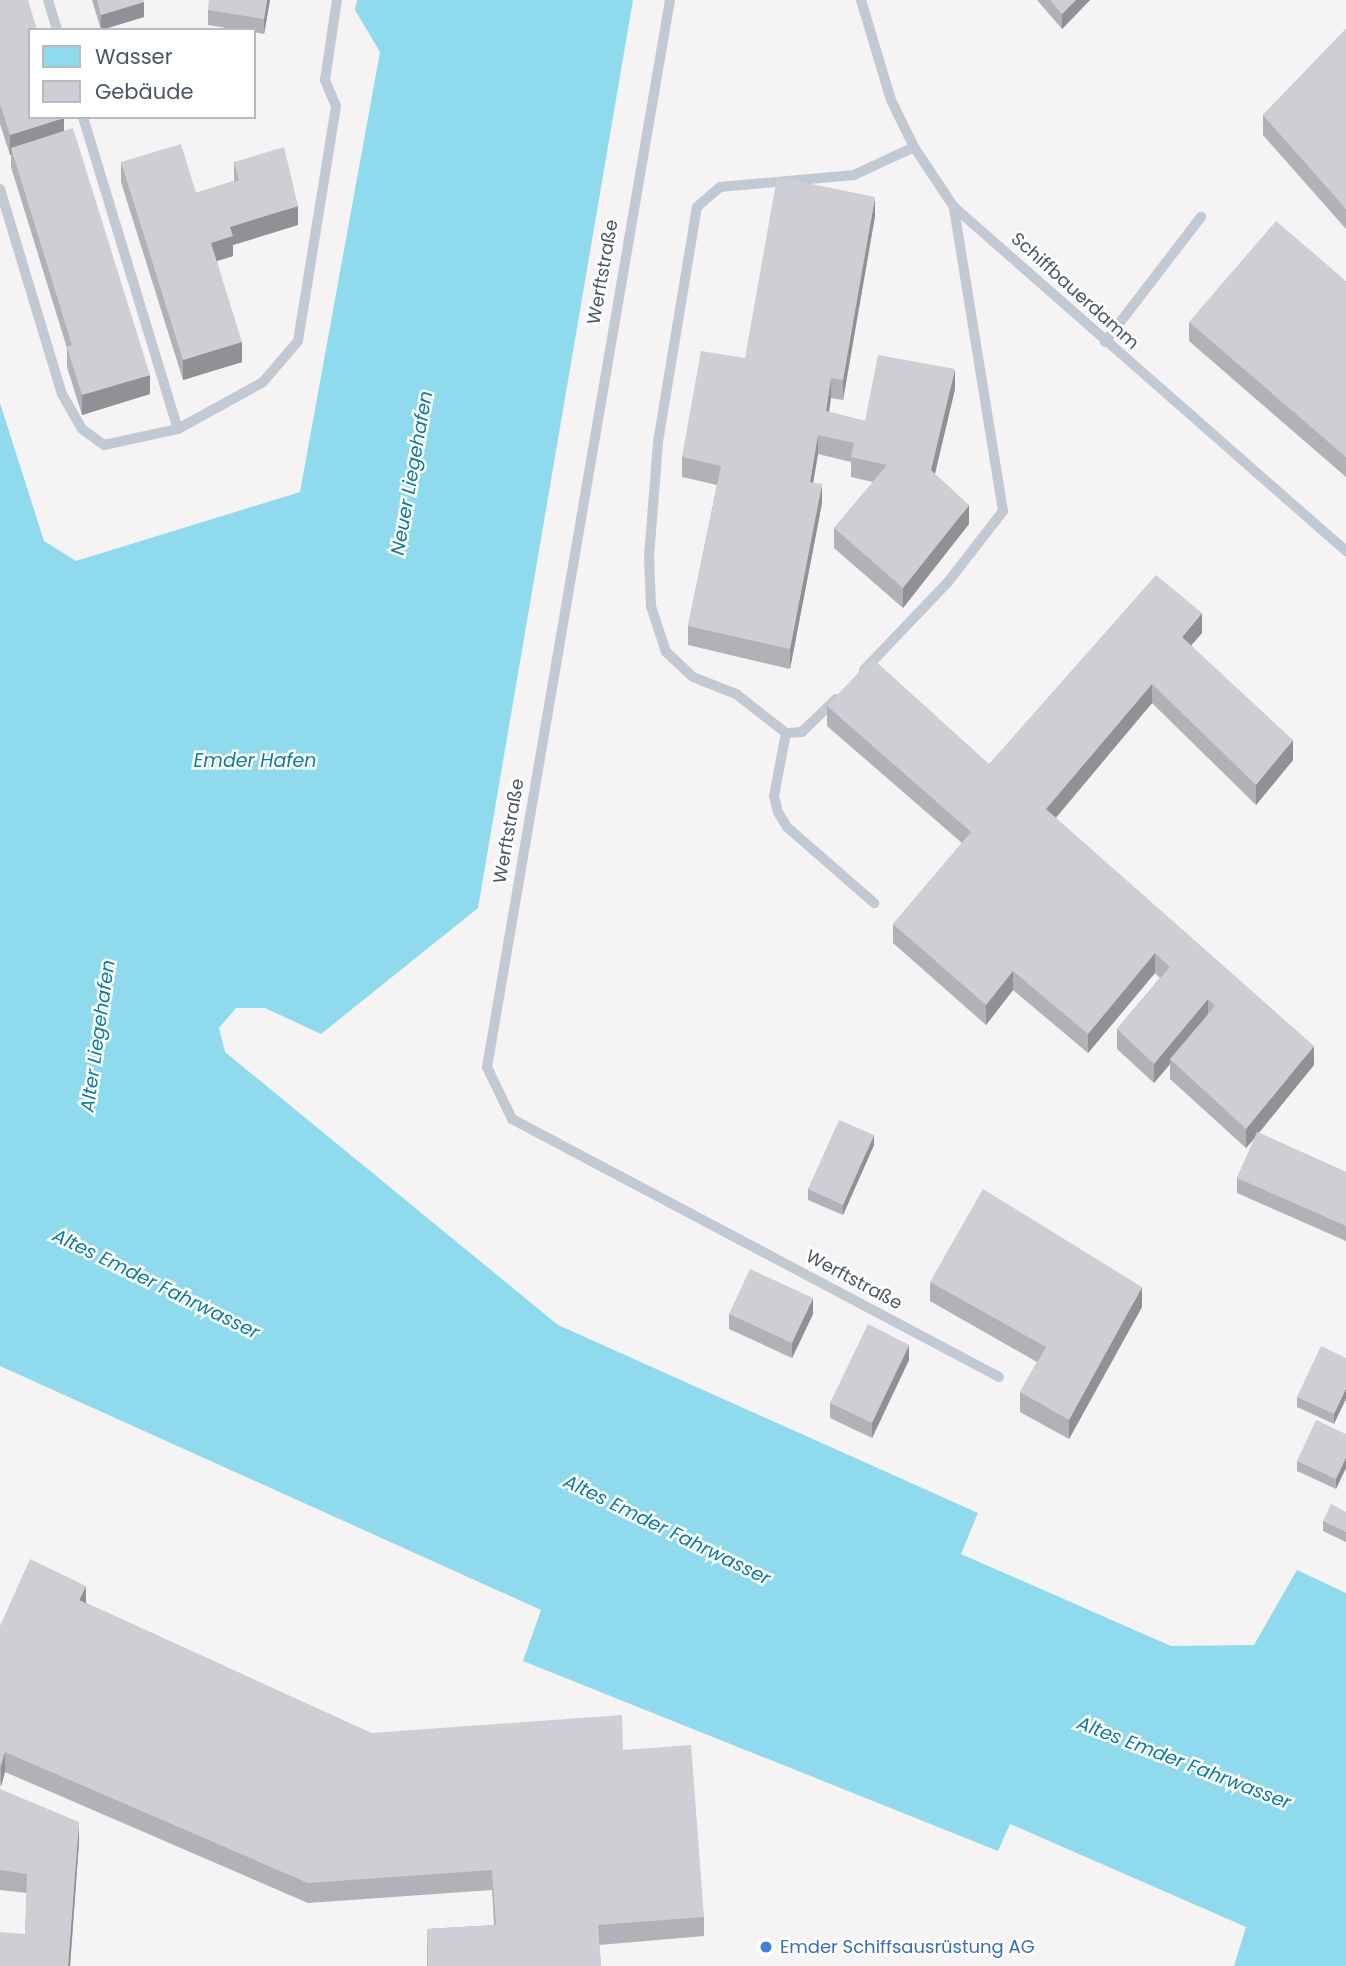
<!DOCTYPE html>
<html>
<head>
<meta charset="utf-8">
<style>
  body { margin:0 }
  #map { position:relative; width:1346px; height:1966px; overflow:hidden; background:#f5f3f3; font-family:Poppins,sans-serif }
  div>[style] { position:absolute }
  .water>* { inset:0; background:#90daee }
  .lane>* { height:10px; margin:-5px; padding:0 5px; transform-origin:5px; border-radius:5px; background:#c1cad2 }
  .wall>* { inset:0; background:#b0b2b7 }
  .shaded-wall>* { inset:0; background:#909195 }
  .building>* { inset:0; background:#cdcfd5 }
  .dots>* { width:19px; height:19px; translate:-50% -50%; box-sizing:border-box; border:4px solid #fff; border-radius:50% }
  span { translate:-50% -50%; white-space:nowrap; text-align:center; line-height:1.15; -webkit-text-stroke:5px #fff; paint-order:stroke }
  .street-label { font-size:18px; color:#4a5661 }
  .shop-label { font-size:18px; color:#366cbe }
  .left { translate:0 -50%; text-align:left }
  .water-label { font-size:19px; color:#0c7c9b; font-style:italic }
  .legend { position:absolute; left:28px; top:28px; width:228px; height:91px; box-sizing:border-box; background:#fff; border:2px solid #b7bbc0; margin:0; padding:9px 12px; list-style:none; font-size:21px; color:#4a5661 }
  .legend li { display:flex; align-items:center; gap:14px; height:35px }
  .legend b { width:35px; border:2px solid #b7bbc0 }
</style>
</head>
<body>
<div id="map">
  <div class="water">
    <i style="clip-path:polygon(357px 0,633px 0,478px 908px,321px 1034px,265px 1008px,236px 1008px,219px 1028px,225px 1052px,558px 1325px,978px 1513px,961px 1554px,1171px 1646px,1254px 1645px,1297px 1570px,1346px 1593px,1346px 1966px,1234px 1966px,1246px 1927px,1010px 1824px,998px 1851px,523px 1661px,541px 1610px,0 1366px,0 403px,44px 541px,76px 561px,300px 492px,380px 52px,355px 10px)"></i>
  </div>
  <div class="lane">
    <i style="left:48px;top:0;width:31px;rotate:73deg"></i>
    <i style="left:670px;top:0;width:1083px;rotate:99.73deg"></i>
    <i style="left:487px;top:1067px;width:58px;rotate:64.3deg"></i>
    <i style="left:512px;top:1119px;width:551px;rotate:27.91deg"></i>
    <i style="left:861px;top:0;width:104px;rotate:73.3deg"></i>
    <i style="left:891px;top:100px;width:52px;rotate:63.9deg"></i>
    <i style="left:914px;top:147px;width:72px;rotate:56.3deg"></i>
    <i style="left:954px;top:207px;width:522px;rotate:41.27deg"></i>
    <i style="left:83px;top:117px;width:326px;rotate:73.1deg"></i>
    <i style="left:0;top:189px;width:214px;rotate:73.2deg"></i>
    <i style="left:62px;top:394px;width:40px;rotate:60.3deg"></i>
    <i style="left:82px;top:429px;width:27px;rotate:36deg"></i>
    <i style="left:104px;top:445px;width:76px;rotate:-12.2deg"></i>
    <i style="left:178px;top:429px;width:97px;rotate:-28.9deg"></i>
    <i style="left:263px;top:382px;width:54px;rotate:-49.5deg"></i>
    <i style="left:298px;top:341px;width:238px;rotate:-80.8deg"></i>
    <i style="left:336px;top:106px;width:28px;rotate:-113deg"></i>
    <i style="left:325px;top:80px;width:81px;rotate:-81.5deg"></i>
    <i style="left:1105px;top:342px;width:158px;rotate:-52.5deg"></i>
    <i style="left:864px;top:670px;width:122px;rotate:-46.3deg"></i>
    <i style="left:948px;top:582px;width:90px;rotate:-52.2deg"></i>
    <i style="left:1003px;top:511px;width:308px;rotate:-99.2deg"></i>
    <i style="left:836px;top:699px;width:47px;rotate:135.9deg"></i>
    <i style="left:802px;top:732px;width:16px;rotate:176deg"></i>
    <i style="left:786px;top:733px;width:63px;rotate:-142deg"></i>
    <i style="left:736px;top:694px;width:46px;rotate:-158.4deg"></i>
    <i style="left:693px;top:677px;width:37px;rotate:-137deg"></i>
    <i style="left:666px;top:652px;width:48px;rotate:-108.1deg"></i>
    <i style="left:651px;top:606px;width:49px;rotate:-92.3deg"></i>
    <i style="left:649px;top:557px;width:115px;rotate:-85.5deg"></i>
    <i style="left:658px;top:442px;width:238px;rotate:-80.6deg"></i>
    <i style="left:697px;top:207px;width:30px;rotate:-41deg"></i>
    <i style="left:720px;top:187px;width:135px;rotate:-5.1deg"></i>
    <i style="left:854px;top:175px;width:66px;rotate:-25deg"></i>
    <i style="left:786px;top:733px;width:64px;rotate:100.8deg"></i>
    <i style="left:774px;top:796px;width:16px;rotate:76deg"></i>
    <i style="left:778px;top:812px;width:17px;rotate:59deg"></i>
    <i style="left:787px;top:827px;width:116px;rotate:41.1deg"></i>
  </div>
  <div class="wall">
    <i style="clip-path:polygon(0 0,64px 131px,150px 394px,82px 415px,67px 367px,67px 348px,11px 167px,11px 155px,10px 155px,0 124px)"></i>
    <i style="clip-path:polygon(92px 0,143px 0,144px 17px,101px 30px)"></i>
    <i style="clip-path:polygon(270px 0,264px 34px,254px 32px,254px 30px,239px 30px,208px 25px,208px 10px)"></i>
    <i style="clip-path:polygon(1037px 0,1090px 0,1062px 29px)"></i>
    <i style="clip-path:polygon(1346px 29px,1346px 229px,1263px 135px,1263px 115px)"></i>
    <i style="clip-path:polygon(121px 162px,196px 193px,234px 181px,234px 162px,298px 225px,233px 245px,233px 256px,217px 261px,242px 362px,183px 380px,121px 182px)"></i>
    <i style="clip-path:polygon(875px 216px,843px 400px,831px 398px,829px 412px,865px 421px,955px 389px,935px 474px,969px 524px,903px 608px,834px 548px,834px 528px,873px 482px,851px 477px,851px 462px,818px 454px,813px 482px,822px 503px,790px 669px,688px 645px,688px 626px,717px 485px,682px 477px,682px 457px,745px 358px)"></i>
    <i style="clip-path:polygon(1346px 281px,1346px 477px,1189px 341px,1189px 322px)"></i>
    <i style="clip-path:polygon(1202px 633px,1191px 645px,1293px 760px,1256px 805px,1152px 703px,1056px 818px,1314px 1065px,1259px 1133px,1346px 1172px,1346px 1241px,1237px 1193px,1237px 1178px,1255px 1138px,1246px 1148px,1170px 1079px,1170px 1064px,1154px 1083px,1117px 1049px,1117px 1029px,1160px 978px,1155px 973px,1088px 1053px,1013px 990px,986px 1025px,893px 943px,893px 924px,962px 843px,827px 726px,827px 706px,989px 764px)"></i>
    <i style="clip-path:polygon(874px 1145px,843px 1215px,808px 1200px,808px 1189px)"></i>
    <i style="clip-path:polygon(930px 1282px,1142px 1307px,1069px 1439px,1020px 1412px,1020px 1392px,1037px 1362px,930px 1301px)"></i>
    <i style="clip-path:polygon(729px 1314px,813px 1314px,792px 1358px,729px 1329px)"></i>
    <i style="clip-path:polygon(1346px 1358px,1334px 1424px,1297px 1407px,1297px 1397px)"></i>
    <i style="clip-path:polygon(909px 1360px,872px 1438px,830px 1418px,830px 1403px)"></i>
    <i style="clip-path:polygon(1346px 1434px,1336px 1489px,1297px 1471px,1297px 1461px)"></i>
    <i style="clip-path:polygon(1346px 1512px,1346px 1542px,1323px 1531px,1323px 1521px)"></i>
    <i style="clip-path:polygon(86px 1603px,371px 1733px,623px 1750px,704px 1917px,704px 1936px,599px 1945px,601px 1966px,427px 1966px,427px 1929px,494px 1925px,492px 1890px,308px 1903px,5px 1772px,0 1787px,0 1626px)"></i>
    <i style="clip-path:polygon(0 1789px,79px 1842px,70px 1966px,0 1966px,25px 1934px,27px 1893px,0 1890px)"></i>
  </div>
  <div class="shaded-wall">
    <i style="clip-path:polygon(267px 0,270px 0,264px 34px,264px 19px)"></i>
    <i style="clip-path:polygon(1076px 0,1090px 0,1062px 29px,1062px 14px)"></i>
    <i style="clip-path:polygon(144px 2px,144px 17px,101px 30px,101px 15px)"></i>
    <i style="clip-path:polygon(64px 118px,64px 138px,11px 148px,11px 155px,10px 155px,10px 135px)"></i>
    <i style="clip-path:polygon(875px 197px,875px 216px,843px 400px,843px 380px)"></i>
    <i style="clip-path:polygon(298px 206px,298px 225px,233px 245px,233px 256px,211px 263px,211px 243px,230px 227px)"></i>
    <i style="clip-path:polygon(242px 342px,242px 362px,183px 380px,183px 360px)"></i>
    <i style="clip-path:polygon(955px 369px,955px 389px,931px 490px,931px 470px)"></i>
    <i style="clip-path:polygon(150px 375px,150px 394px,82px 415px,82px 395px)"></i>
    <i style="clip-path:polygon(831px 378px,831px 398px,826px 431px,826px 411px)"></i>
    <i style="clip-path:polygon(818px 435px,818px 454px,810px 502px,810px 482px)"></i>
    <i style="clip-path:polygon(822px 484px,822px 503px,790px 669px,790px 649px)"></i>
    <i style="clip-path:polygon(969px 505px,969px 524px,903px 608px,903px 588px)"></i>
    <i style="clip-path:polygon(1202px 613px,1202px 633px,1182px 656px,1182px 637px)"></i>
    <i style="clip-path:polygon(1152px 684px,1152px 703px,1046px 829px,1046px 809px)"></i>
    <i style="clip-path:polygon(1293px 740px,1293px 760px,1256px 805px,1256px 785px)"></i>
    <i style="clip-path:polygon(1155px 953px,1155px 973px,1088px 1053px,1088px 1034px)"></i>
    <i style="clip-path:polygon(1013px 971px,1013px 990px,986px 1025px,986px 1005px)"></i>
    <i style="clip-path:polygon(1208px 999px,1208px 1019px,1170px 1059px,1170px 1064px,1154px 1083px,1154px 1064px)"></i>
    <i style="clip-path:polygon(1314px 1046px,1314px 1065px,1246px 1148px,1246px 1129px)"></i>
    <i style="clip-path:polygon(874px 1135px,874px 1145px,843px 1215px,843px 1205px)"></i>
    <i style="clip-path:polygon(1142px 1287px,1142px 1307px,1069px 1439px,1069px 1420px)"></i>
    <i style="clip-path:polygon(813px 1298px,813px 1314px,792px 1358px,792px 1343px)"></i>
    <i style="clip-path:polygon(909px 1345px,909px 1360px,872px 1438px,872px 1423px)"></i>
    <i style="clip-path:polygon(1346px 1388px,1346px 1399px,1334px 1424px,1334px 1414px)"></i>
    <i style="clip-path:polygon(1346px 1457px,1346px 1468px,1336px 1489px,1336px 1479px)"></i>
    <i style="clip-path:polygon(86px 1586px,86px 1606px,79px 1600px)"></i>
    <i style="clip-path:polygon(5px 1752px,5px 1772px,1px 1787px,1px 1768px)"></i>
    <i style="clip-path:polygon(79px 1822px,79px 1842px,70px 1966px,68px 1966px)"></i>
  </div>
  <div class="building">
    <i style="clip-path:polygon(0 0,28px 0,37px 30px,30px 30px,30px 117px,64px 117px,64px 118px,10px 135px,0 104px)"></i>
    <i style="clip-path:polygon(97px 0,143px 0,144px 2px,101px 15px)"></i>
    <i style="clip-path:polygon(209px 0,267px 0,264px 19px,208px 10px)"></i>
    <i style="clip-path:polygon(1050px 0,1076px 0,1062px 14px)"></i>
    <i style="clip-path:polygon(1346px 29px,1346px 209px,1263px 115px)"></i>
    <i style="clip-path:polygon(73px 128px,150px 375px,82px 395px,67px 347px,72px 345px,11px 148px)"></i>
    <i style="clip-path:polygon(181px 144px,196px 193px,239px 180px,234px 162px,284px 147px,298px 206px,230px 227px,233px 236px,211px 243px,242px 342px,183px 360px,121px 162px)"></i>
    <i style="clip-path:polygon(777px 177px,875px 197px,843px 380px,831px 378px,826px 411px,865px 421px,878px 355px,955px 369px,931px 470px,969px 505px,903px 588px,834px 528px,887px 465px,851px 457px,854px 443px,818px 435px,810px 482px,822px 484px,790px 649px,688px 626px,721px 466px,682px 457px,701px 351px,745px 358px)"></i>
    <i style="clip-path:polygon(1276px 221px,1346px 281px,1346px 457px,1189px 322px)"></i>
    <i style="clip-path:polygon(1156px 575px,1202px 613px,1182px 637px,1293px 740px,1256px 785px,1152px 684px,1046px 809px,1314px 1046px,1246px 1129px,1170px 1059px,1215px 1006px,1208px 999px,1154px 1064px,1117px 1029px,1170px 967px,1155px 953px,1088px 1034px,1013px 971px,986px 1005px,893px 924px,971px 832px,827px 706px,872px 658px,989px 764px)"></i>
    <i style="clip-path:polygon(839px 1120px,874px 1135px,843px 1205px,808px 1189px)"></i>
    <i style="clip-path:polygon(1257px 1132px,1346px 1172px,1346px 1226px,1237px 1178px)"></i>
    <i style="clip-path:polygon(983px 1189px,1142px 1287px,1069px 1420px,1020px 1392px,1046px 1347px,930px 1282px)"></i>
    <i style="clip-path:polygon(750px 1269px,813px 1298px,792px 1343px,729px 1314px)"></i>
    <i style="clip-path:polygon(868px 1324px,909px 1345px,872px 1423px,830px 1403px)"></i>
    <i style="clip-path:polygon(1321px 1346px,1346px 1358px,1346px 1388px,1334px 1414px,1297px 1397px)"></i>
    <i style="clip-path:polygon(1316px 1420px,1346px 1434px,1346px 1457px,1336px 1479px,1297px 1461px)"></i>
    <i style="clip-path:polygon(1331px 1504px,1346px 1512px,1346px 1532px,1323px 1521px)"></i>
    <i style="clip-path:polygon(30px 1559px,86px 1586px,79px 1600px,371px 1733px,622px 1715px,623px 1750px,691px 1745px,704px 1917px,598px 1925px,601px 1966px,428px 1966px,427px 1929px,496px 1925px,492px 1870px,308px 1883px,5px 1752px,0 1767px,0 1626px)"></i>
    <i style="clip-path:polygon(0 1789px,79px 1822px,68px 1966px,0 1966px,0 1932px,25px 1934px,27px 1874px,0 1870px)"></i>
  </div>
  <div class="dots">
    <i style="left:766px;top:1947px;background:#3f7fe0"></i>
  </div>
  <div class="street-label">
    <span style="left:603px;top:272px;rotate:-80deg">Werftstraße</span>
    <span style="left:1075px;top:291px;rotate:42deg">Schiffbauerdamm</span>
    <span style="left:509px;top:831px;rotate:-80deg">Werftstraße</span>
    <span style="left:854px;top:1280px;rotate:28deg">Werftstraße</span>
  </div>
  <div class="shop-label">
    <span class="left" style="left:780px;top:1947px">Emder Schiffsausrüstung AG</span>
  </div>
  <div class="water-label">
    <span style="left:412px;top:473px;rotate:-80deg">Neuer Liegehafen</span>
    <span style="left:255px;top:761px">Emder Hafen</span>
    <span style="left:98px;top:1036px;rotate:-82deg">Alter Liegehafen</span>
    <span style="left:156px;top:1284px;rotate:26deg">Altes Emder Fahrwasser</span>
    <span style="left:667px;top:1530px;rotate:26deg">Altes Emder Fahrwasser</span>
    <span style="left:1184px;top:1763px;rotate:21deg">Altes Emder Fahrwasser</span>
  </div>
  <ul class="legend">
  <li><b style="height:19px;background:#90daee"></b>Wasser</li>
  <li><b style="height:19px;background:#cdcfd5"></b>Gebäude</li>
  </ul>
</div>
</body>
</html>
